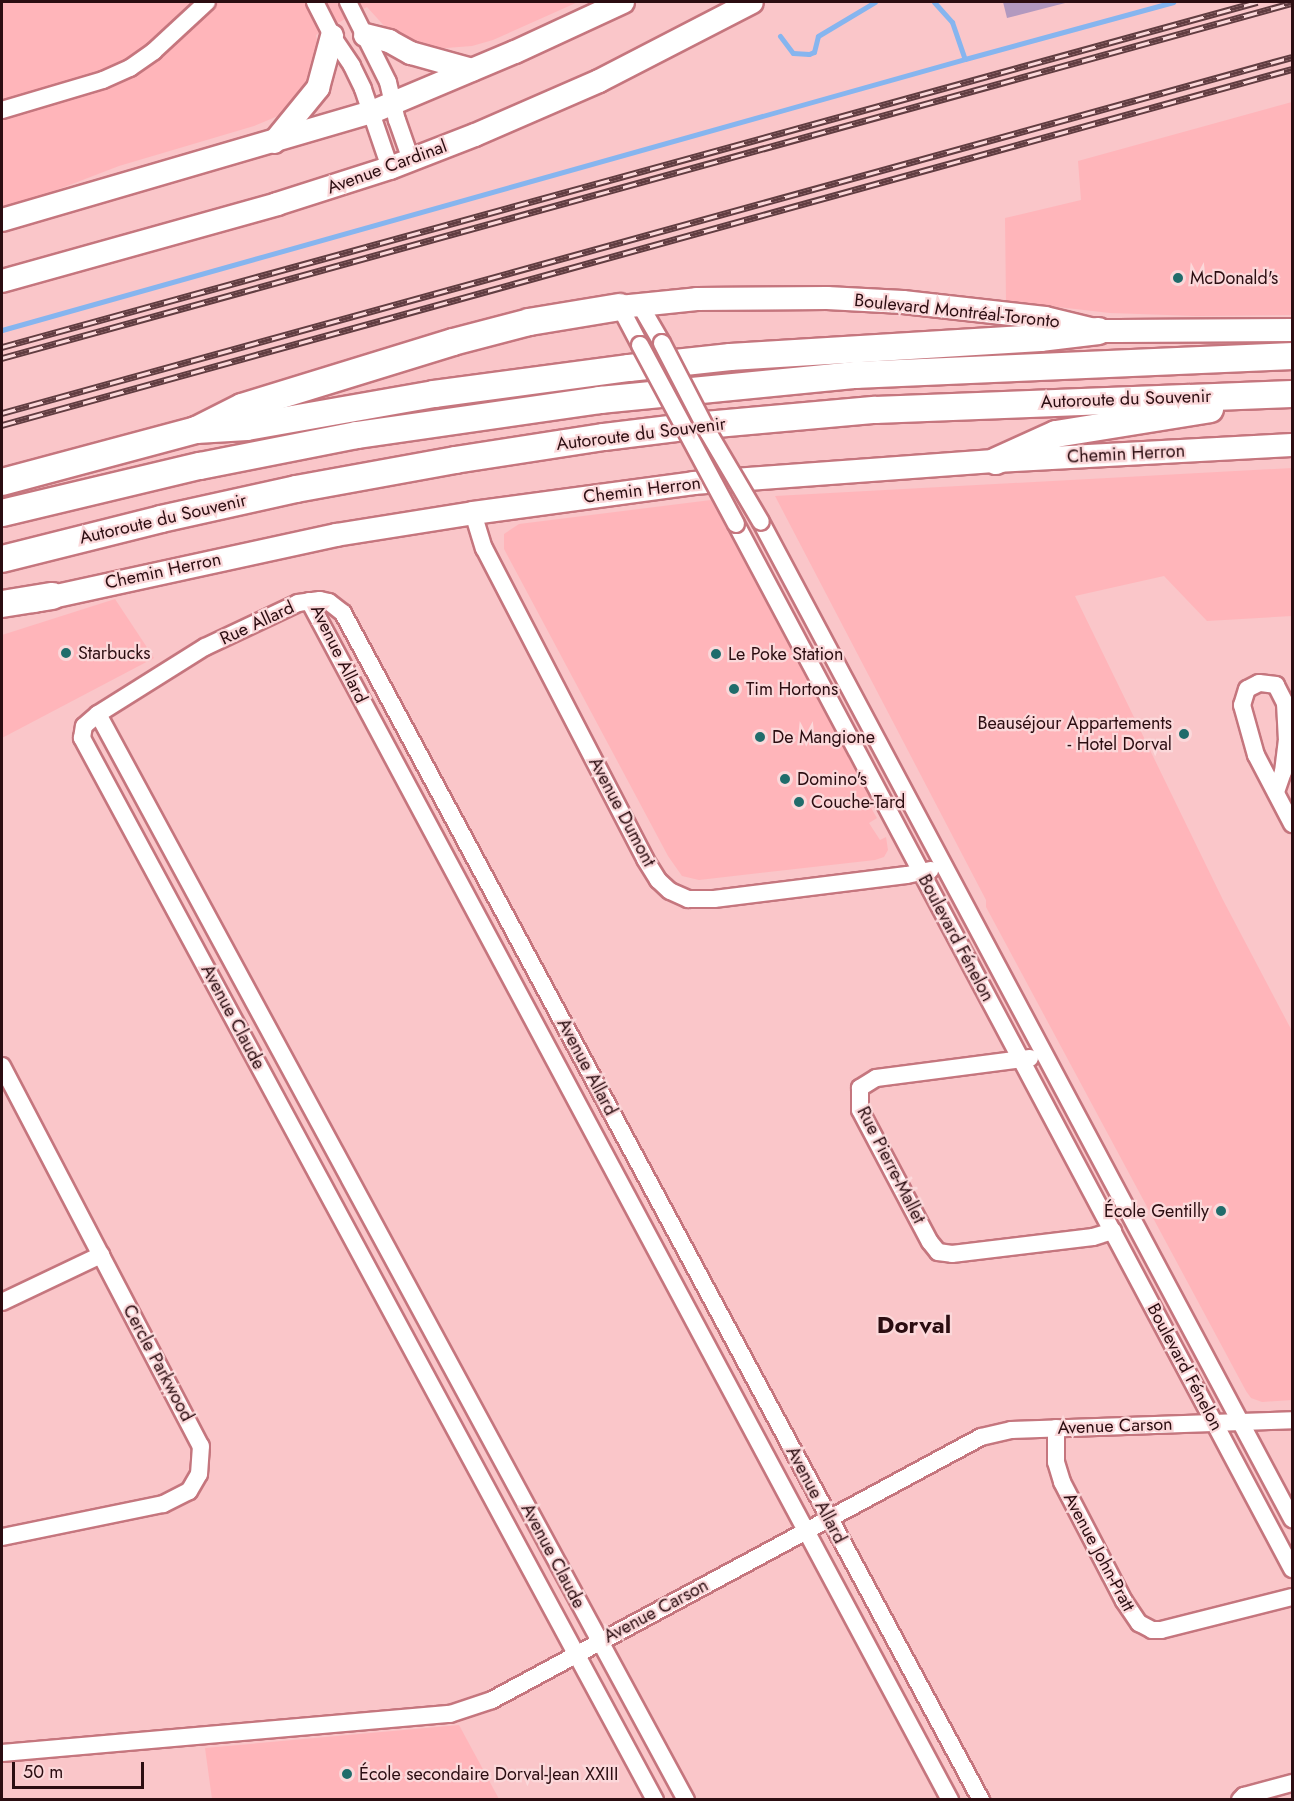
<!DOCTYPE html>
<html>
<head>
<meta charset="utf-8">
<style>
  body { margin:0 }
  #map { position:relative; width:1294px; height:1801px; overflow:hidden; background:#fac6c9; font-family:Jost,sans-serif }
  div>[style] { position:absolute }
  .built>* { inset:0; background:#ffb5ba }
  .green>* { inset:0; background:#b299bf }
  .stream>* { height:5px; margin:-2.5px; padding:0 2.5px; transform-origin:2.5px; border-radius:2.5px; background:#86b5ef }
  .roads { filter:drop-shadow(2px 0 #c5767e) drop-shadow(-2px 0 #c5767e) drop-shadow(0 2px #c5767e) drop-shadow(0 -2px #c5767e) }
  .minor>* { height:16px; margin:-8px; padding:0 8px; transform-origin:8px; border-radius:8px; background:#fff }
  .major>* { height:22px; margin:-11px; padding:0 11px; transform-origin:11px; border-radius:11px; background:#fff }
  .highway>* { height:26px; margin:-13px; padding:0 13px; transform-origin:13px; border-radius:13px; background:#fff }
  .rail>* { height:7px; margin-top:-3.5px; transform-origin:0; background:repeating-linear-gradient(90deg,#fbd8da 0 14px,#613d41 0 28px); box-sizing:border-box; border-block:2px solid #613d41 }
  .bridges { filter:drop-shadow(2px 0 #c5767e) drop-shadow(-2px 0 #c5767e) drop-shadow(0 2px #c5767e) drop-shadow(0 -2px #c5767e) }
  .minor-bridge>* { height:16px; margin:-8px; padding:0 8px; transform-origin:8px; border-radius:8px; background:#fff }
  .dots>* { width:16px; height:16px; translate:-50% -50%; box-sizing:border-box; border:3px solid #fbd8da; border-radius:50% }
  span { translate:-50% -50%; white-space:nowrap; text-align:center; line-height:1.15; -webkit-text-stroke:4.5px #fbd8da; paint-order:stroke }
  .street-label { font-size:18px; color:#2b0d11 }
  .poi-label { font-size:18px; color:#2b0d11 }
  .left { translate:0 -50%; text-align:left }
  .right { translate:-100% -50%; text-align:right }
  .district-label { font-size:24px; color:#2b0d11; font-weight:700 }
  .frame { position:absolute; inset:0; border:3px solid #2b0d11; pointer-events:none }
  .scale { position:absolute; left:12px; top:1762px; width:132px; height:27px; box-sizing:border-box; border:3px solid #2b0d11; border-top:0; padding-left:8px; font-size:18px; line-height:21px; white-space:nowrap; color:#2b0d11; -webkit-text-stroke:4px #fbd8da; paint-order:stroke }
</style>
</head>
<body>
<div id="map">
  <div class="built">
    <i style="clip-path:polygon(2px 2px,578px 2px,493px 40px,472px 46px,433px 49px,416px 46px,387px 29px,367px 7px,316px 35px,319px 52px,317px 70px,296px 105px,278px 116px,254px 126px,119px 166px,2px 211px)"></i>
    <i style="clip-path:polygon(1292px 102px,1292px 315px,1196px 316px,1110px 313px,1006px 301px,1005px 218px,1081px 200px,1078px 161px)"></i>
    <i style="clip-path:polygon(1292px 468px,1292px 616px,1207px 621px,1164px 576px,1075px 596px,1223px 900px,1292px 1031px,1292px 1400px,1262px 1402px,1251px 1398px,1246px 1391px,986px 907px,986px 900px,775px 496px)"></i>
    <i style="clip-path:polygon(711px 500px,874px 805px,870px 806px,877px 818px,869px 823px,880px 840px,886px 837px,888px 850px,884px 857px,875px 860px,699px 880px,682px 876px,668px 856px,504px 549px,504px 534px,519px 524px)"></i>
    <i style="clip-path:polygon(115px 599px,154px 658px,2px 738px,2px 635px)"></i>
    <i style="clip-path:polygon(459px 1725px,499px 1799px,212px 1799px,205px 1748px)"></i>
  </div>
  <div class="green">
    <i style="clip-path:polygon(1003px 2px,1069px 2px,1007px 18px)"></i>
  </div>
  <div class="stream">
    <i style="left:934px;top:2px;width:27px;rotate:48deg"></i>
    <i style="left:952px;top:22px;width:39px;rotate:71deg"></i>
    <i style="left:965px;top:59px;width:216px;rotate:-15.3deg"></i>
    <i style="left:780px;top:36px;width:21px;rotate:53deg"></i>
    <i style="left:793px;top:53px;width:16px;rotate:4deg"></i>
    <i style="left:809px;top:54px;width:5px;rotate:-22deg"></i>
    <i style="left:814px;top:52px;width:16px;rotate:-76deg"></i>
    <i style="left:818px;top:36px;width:66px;rotate:-30.8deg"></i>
    <i style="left:2px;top:330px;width:1000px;rotate:-15.72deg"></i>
  </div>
  <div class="roads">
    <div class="minor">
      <i style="left:315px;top:2px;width:38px;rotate:63deg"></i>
      <i style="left:332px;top:36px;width:36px;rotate:56deg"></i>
      <i style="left:352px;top:66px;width:25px;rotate:64deg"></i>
      <i style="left:363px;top:89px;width:83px;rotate:71.1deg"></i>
      <i style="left:348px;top:2px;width:89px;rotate:63.4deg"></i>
      <i style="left:388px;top:82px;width:39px;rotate:77deg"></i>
      <i style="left:397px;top:120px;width:42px;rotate:70.7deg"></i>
      <i style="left:2px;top:110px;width:105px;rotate:-16.5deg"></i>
      <i style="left:103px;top:80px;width:30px;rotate:-24deg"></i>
      <i style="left:130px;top:68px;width:29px;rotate:-35deg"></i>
      <i style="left:154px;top:51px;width:72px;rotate:-42.8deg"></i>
      <i style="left:640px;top:305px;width:44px;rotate:59.9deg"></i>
      <i style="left:620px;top:307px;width:43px;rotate:62.2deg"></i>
      <i style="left:473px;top:513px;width:37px;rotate:73deg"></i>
      <i style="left:484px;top:548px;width:350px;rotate:62.6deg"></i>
      <i style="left:645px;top:859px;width:25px;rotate:58deg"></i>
      <i style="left:658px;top:880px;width:16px;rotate:43deg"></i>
      <i style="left:670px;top:891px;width:20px;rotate:24deg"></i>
      <i style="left:688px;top:899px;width:26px"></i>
      <i style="left:714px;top:899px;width:194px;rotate:-7.1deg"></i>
      <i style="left:907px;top:875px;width:24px;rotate:-12deg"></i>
      <i style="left:761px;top:522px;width:1130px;rotate:61.96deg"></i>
      <i style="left:736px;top:524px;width:1184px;rotate:61.98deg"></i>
      <i style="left:309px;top:601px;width:1360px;rotate:61.87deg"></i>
      <i style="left:98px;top:714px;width:1235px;rotate:61.57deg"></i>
      <i style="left:1276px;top:792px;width:21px;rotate:-71deg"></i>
      <i style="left:1283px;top:772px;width:31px;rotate:-83deg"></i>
      <i style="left:1287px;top:741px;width:38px;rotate:-93deg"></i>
      <i style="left:1285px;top:703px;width:20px;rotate:-117deg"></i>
      <i style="left:1276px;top:685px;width:17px;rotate:-173deg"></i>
      <i style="left:1259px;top:683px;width:13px;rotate:153deg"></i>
      <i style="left:1247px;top:689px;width:17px;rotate:107deg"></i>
      <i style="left:1242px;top:705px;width:52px;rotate:74.4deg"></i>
      <i style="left:1256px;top:755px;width:78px;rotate:62.4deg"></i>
      <i style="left:1030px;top:1058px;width:155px;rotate:172.6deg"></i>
      <i style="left:876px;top:1078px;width:19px;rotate:148deg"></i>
      <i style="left:860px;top:1088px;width:22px;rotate:90deg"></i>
      <i style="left:860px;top:1110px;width:149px;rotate:62.1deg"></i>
      <i style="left:930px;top:1242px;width:13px;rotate:51deg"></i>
      <i style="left:938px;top:1252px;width:14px;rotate:8deg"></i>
      <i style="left:952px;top:1254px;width:142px;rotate:-6.9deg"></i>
      <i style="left:1093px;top:1237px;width:21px;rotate:-17deg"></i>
      <i style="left:2px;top:1066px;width:429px;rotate:62.4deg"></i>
      <i style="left:201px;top:1446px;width:28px;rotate:94deg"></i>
      <i style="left:199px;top:1474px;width:20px;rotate:120deg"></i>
      <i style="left:189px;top:1491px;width:29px;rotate:153deg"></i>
      <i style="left:163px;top:1504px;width:164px;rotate:168.4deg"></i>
      <i style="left:2px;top:1302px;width:110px;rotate:-25.4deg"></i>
      <i style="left:1056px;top:1428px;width:34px;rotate:90deg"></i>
      <i style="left:1056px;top:1462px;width:21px;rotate:73deg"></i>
      <i style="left:1062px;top:1482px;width:134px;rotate:62.5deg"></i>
      <i style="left:1124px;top:1601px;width:27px;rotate:56deg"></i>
      <i style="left:1139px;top:1623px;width:15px;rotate:28deg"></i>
      <i style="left:1152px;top:1630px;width:9px"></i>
      <i style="left:1161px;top:1630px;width:135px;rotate:-14.1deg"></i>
      <i style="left:2px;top:1753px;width:450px;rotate:-5deg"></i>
      <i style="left:450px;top:1714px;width:44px;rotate:-18.4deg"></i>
      <i style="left:492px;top:1700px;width:555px;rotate:-28.27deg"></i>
      <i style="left:981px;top:1437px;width:31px;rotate:-13deg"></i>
      <i style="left:1011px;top:1430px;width:281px;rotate:-2deg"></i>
      <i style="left:655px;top:1800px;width:1207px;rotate:-118.35deg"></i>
      <i style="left:82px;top:738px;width:12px;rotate:-81deg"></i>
      <i style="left:84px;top:726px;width:18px;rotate:-41deg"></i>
      <i style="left:98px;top:714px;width:126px;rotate:-32.1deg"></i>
      <i style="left:205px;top:647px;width:103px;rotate:-25.3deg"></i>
      <i style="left:298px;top:603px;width:22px;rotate:-8deg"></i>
      <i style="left:320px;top:600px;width:9px;rotate:13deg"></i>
      <i style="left:329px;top:602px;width:18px;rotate:38deg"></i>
      <i style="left:343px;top:613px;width:1348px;rotate:61.74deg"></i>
      <i style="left:1240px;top:1800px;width:6px;rotate:-45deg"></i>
      <i style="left:1244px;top:1796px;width:50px;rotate:-15.2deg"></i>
    </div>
    <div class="major">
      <i style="left:365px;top:35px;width:25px;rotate:14deg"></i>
      <i style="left:389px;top:41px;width:25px;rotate:29deg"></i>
      <i style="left:411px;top:53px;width:63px;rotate:15.6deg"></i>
      <i style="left:274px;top:142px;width:70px;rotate:-50.8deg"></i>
      <i style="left:318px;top:88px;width:54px;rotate:-74.9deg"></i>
      <i style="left:2px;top:220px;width:385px;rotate:-16.3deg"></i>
      <i style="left:372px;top:112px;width:155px;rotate:-22.8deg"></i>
      <i style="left:515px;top:52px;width:119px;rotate:-24.8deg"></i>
      <i style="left:2px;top:281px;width:286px;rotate:-15.6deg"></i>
      <i style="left:277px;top:204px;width:119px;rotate:-17.7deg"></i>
      <i style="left:390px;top:168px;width:91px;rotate:-21.2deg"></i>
      <i style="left:475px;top:135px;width:135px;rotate:-23.5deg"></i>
      <i style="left:599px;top:81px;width:172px;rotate:-27.3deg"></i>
      <i style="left:620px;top:307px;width:77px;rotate:-5.9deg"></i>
      <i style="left:697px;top:299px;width:130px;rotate:-0.4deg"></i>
      <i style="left:827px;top:298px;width:76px;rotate:3deg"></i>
      <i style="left:903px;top:302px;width:143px;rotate:6.4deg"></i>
      <i style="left:1045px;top:318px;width:56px;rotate:13.5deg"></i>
      <i style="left:1099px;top:331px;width:193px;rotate:-0.3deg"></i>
      <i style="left:34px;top:601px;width:309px;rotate:-12.3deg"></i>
      <i style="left:336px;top:535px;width:139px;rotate:-9.1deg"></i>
      <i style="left:473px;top:513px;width:223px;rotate:-7.7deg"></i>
      <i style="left:694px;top:483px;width:303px;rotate:-4.2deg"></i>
      <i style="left:996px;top:461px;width:296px;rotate:-3.1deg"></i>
    </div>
    <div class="highway">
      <i style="left:196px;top:430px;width:51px;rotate:-3.4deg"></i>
      <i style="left:247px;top:427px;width:190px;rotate:-10deg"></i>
      <i style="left:434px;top:394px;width:197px;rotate:-7.6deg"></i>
      <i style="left:629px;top:368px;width:102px;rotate:-6.2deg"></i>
      <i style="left:730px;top:357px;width:311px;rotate:-3.5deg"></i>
      <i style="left:1040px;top:338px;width:59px;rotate:-6.8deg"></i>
      <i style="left:996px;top:461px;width:66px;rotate:-24.2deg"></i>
      <i style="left:1056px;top:434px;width:156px;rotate:-9.2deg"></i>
      <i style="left:2px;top:482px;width:201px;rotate:-15deg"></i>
      <i style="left:196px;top:430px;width:51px;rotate:-26.6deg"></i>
      <i style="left:242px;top:407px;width:221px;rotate:-17.1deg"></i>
      <i style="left:453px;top:342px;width:79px;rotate:-14.7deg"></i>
      <i style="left:529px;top:322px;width:92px;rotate:-9.4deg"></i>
      <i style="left:2px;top:513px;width:204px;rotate:-13.4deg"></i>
      <i style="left:200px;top:466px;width:160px;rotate:-11.2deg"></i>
      <i style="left:357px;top:435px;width:246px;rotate:-8.2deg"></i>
      <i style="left:600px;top:400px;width:257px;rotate:-5.6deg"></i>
      <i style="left:856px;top:375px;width:436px;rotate:-2.5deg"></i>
      <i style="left:2px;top:559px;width:164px;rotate:-14.1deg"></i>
      <i style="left:161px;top:519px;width:138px;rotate:-12.5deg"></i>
      <i style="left:296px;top:489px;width:162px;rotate:-10.3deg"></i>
      <i style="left:455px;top:460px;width:151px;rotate:-8.8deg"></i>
      <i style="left:604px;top:437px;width:91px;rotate:-7deg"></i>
      <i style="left:694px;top:426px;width:182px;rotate:-5.1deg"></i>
      <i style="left:875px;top:410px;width:417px;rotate:-2.2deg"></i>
      <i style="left:2px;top:604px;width:51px;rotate:-9.1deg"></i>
    </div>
  </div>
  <div class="rail">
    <i style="left:2px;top:347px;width:1302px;rotate:-15.37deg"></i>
    <i style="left:2px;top:358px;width:1338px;rotate:-15.39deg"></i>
    <i style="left:2px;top:413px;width:1338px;rotate:-15.43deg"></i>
    <i style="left:2px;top:425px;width:1338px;rotate:-15.43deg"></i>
  </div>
  <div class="bridges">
    <div class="minor-bridge">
      <i style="left:662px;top:343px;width:100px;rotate:62.7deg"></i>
      <i style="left:708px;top:432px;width:104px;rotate:59.5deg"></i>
      <i style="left:640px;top:345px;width:203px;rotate:61.8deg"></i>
    </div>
  </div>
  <div class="dots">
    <i style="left:1178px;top:278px;background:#206c6b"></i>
    <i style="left:66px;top:653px;background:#206c6b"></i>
    <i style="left:716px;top:654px;background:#206c6b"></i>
    <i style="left:734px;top:689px;background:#206c6b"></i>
    <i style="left:1184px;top:734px;background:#206c6b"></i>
    <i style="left:760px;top:737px;background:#206c6b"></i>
    <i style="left:785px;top:779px;background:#206c6b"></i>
    <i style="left:799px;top:802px;background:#206c6b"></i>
    <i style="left:1221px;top:1211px;background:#206c6b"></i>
    <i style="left:347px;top:1774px;background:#206c6b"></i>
  </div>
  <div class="street-label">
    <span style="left:387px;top:167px;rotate:-20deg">Avenue Cardinal</span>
    <span style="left:957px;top:311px;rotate:6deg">Boulevard Montréal-Toronto</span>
    <span style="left:1126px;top:399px;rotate:-2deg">Autoroute du Souvenir</span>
    <span style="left:641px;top:434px;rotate:-7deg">Autoroute du Souvenir</span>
    <span style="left:1126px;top:454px;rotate:-3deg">Chemin Herron</span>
    <span style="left:642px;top:490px;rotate:-7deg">Chemin Herron</span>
    <span style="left:163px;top:519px;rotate:-13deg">Autoroute du Souvenir</span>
    <span style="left:163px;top:571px;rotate:-12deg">Chemin Herron</span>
    <span style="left:257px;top:623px;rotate:-25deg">Rue Allard</span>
    <span style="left:339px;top:654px;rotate:64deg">Avenue Allard</span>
    <span style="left:622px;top:812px;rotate:62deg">Avenue Dumont</span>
    <span style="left:956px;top:938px;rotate:62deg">Boulevard Fénelon</span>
    <span style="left:233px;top:1017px;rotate:62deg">Avenue Claude</span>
    <span style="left:587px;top:1067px;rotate:62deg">Avenue Allard</span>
    <span style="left:891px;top:1165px;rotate:63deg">Rue Pierre-Mallet</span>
    <span style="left:158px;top:1363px;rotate:62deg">Cercle Parkwood</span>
    <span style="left:1185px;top:1367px;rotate:62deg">Boulevard Fénelon</span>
    <span style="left:1115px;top:1426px;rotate:-2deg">Avenue Carson</span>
    <span style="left:816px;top:1495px;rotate:62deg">Avenue Allard</span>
    <span style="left:1099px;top:1552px;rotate:62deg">Avenue John-Pratt</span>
    <span style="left:553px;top:1556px;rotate:62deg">Avenue Claude</span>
    <span style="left:656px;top:1611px;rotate:-28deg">Avenue Carson</span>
  </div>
  <div class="poi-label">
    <span class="left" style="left:1190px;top:278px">McDonald's</span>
    <span class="left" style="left:78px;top:653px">Starbucks</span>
    <span class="left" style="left:728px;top:654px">Le Poke Station</span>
    <span class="left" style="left:746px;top:689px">Tim Hortons</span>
    <span class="right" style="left:1172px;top:734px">Beauséjour Appartements<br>- Hotel Dorval</span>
    <span class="left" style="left:772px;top:737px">De Mangione</span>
    <span class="left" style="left:797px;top:779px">Domino's</span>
    <span class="left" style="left:811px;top:802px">Couche-Tard</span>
    <span class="right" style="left:1209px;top:1211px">École Gentilly</span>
    <span class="left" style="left:359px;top:1774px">École secondaire Dorval-Jean XXIII</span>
  </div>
  <div class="district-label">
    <span style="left:914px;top:1325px">Dorval</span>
  </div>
  <div class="frame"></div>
  <div class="scale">50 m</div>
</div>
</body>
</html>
